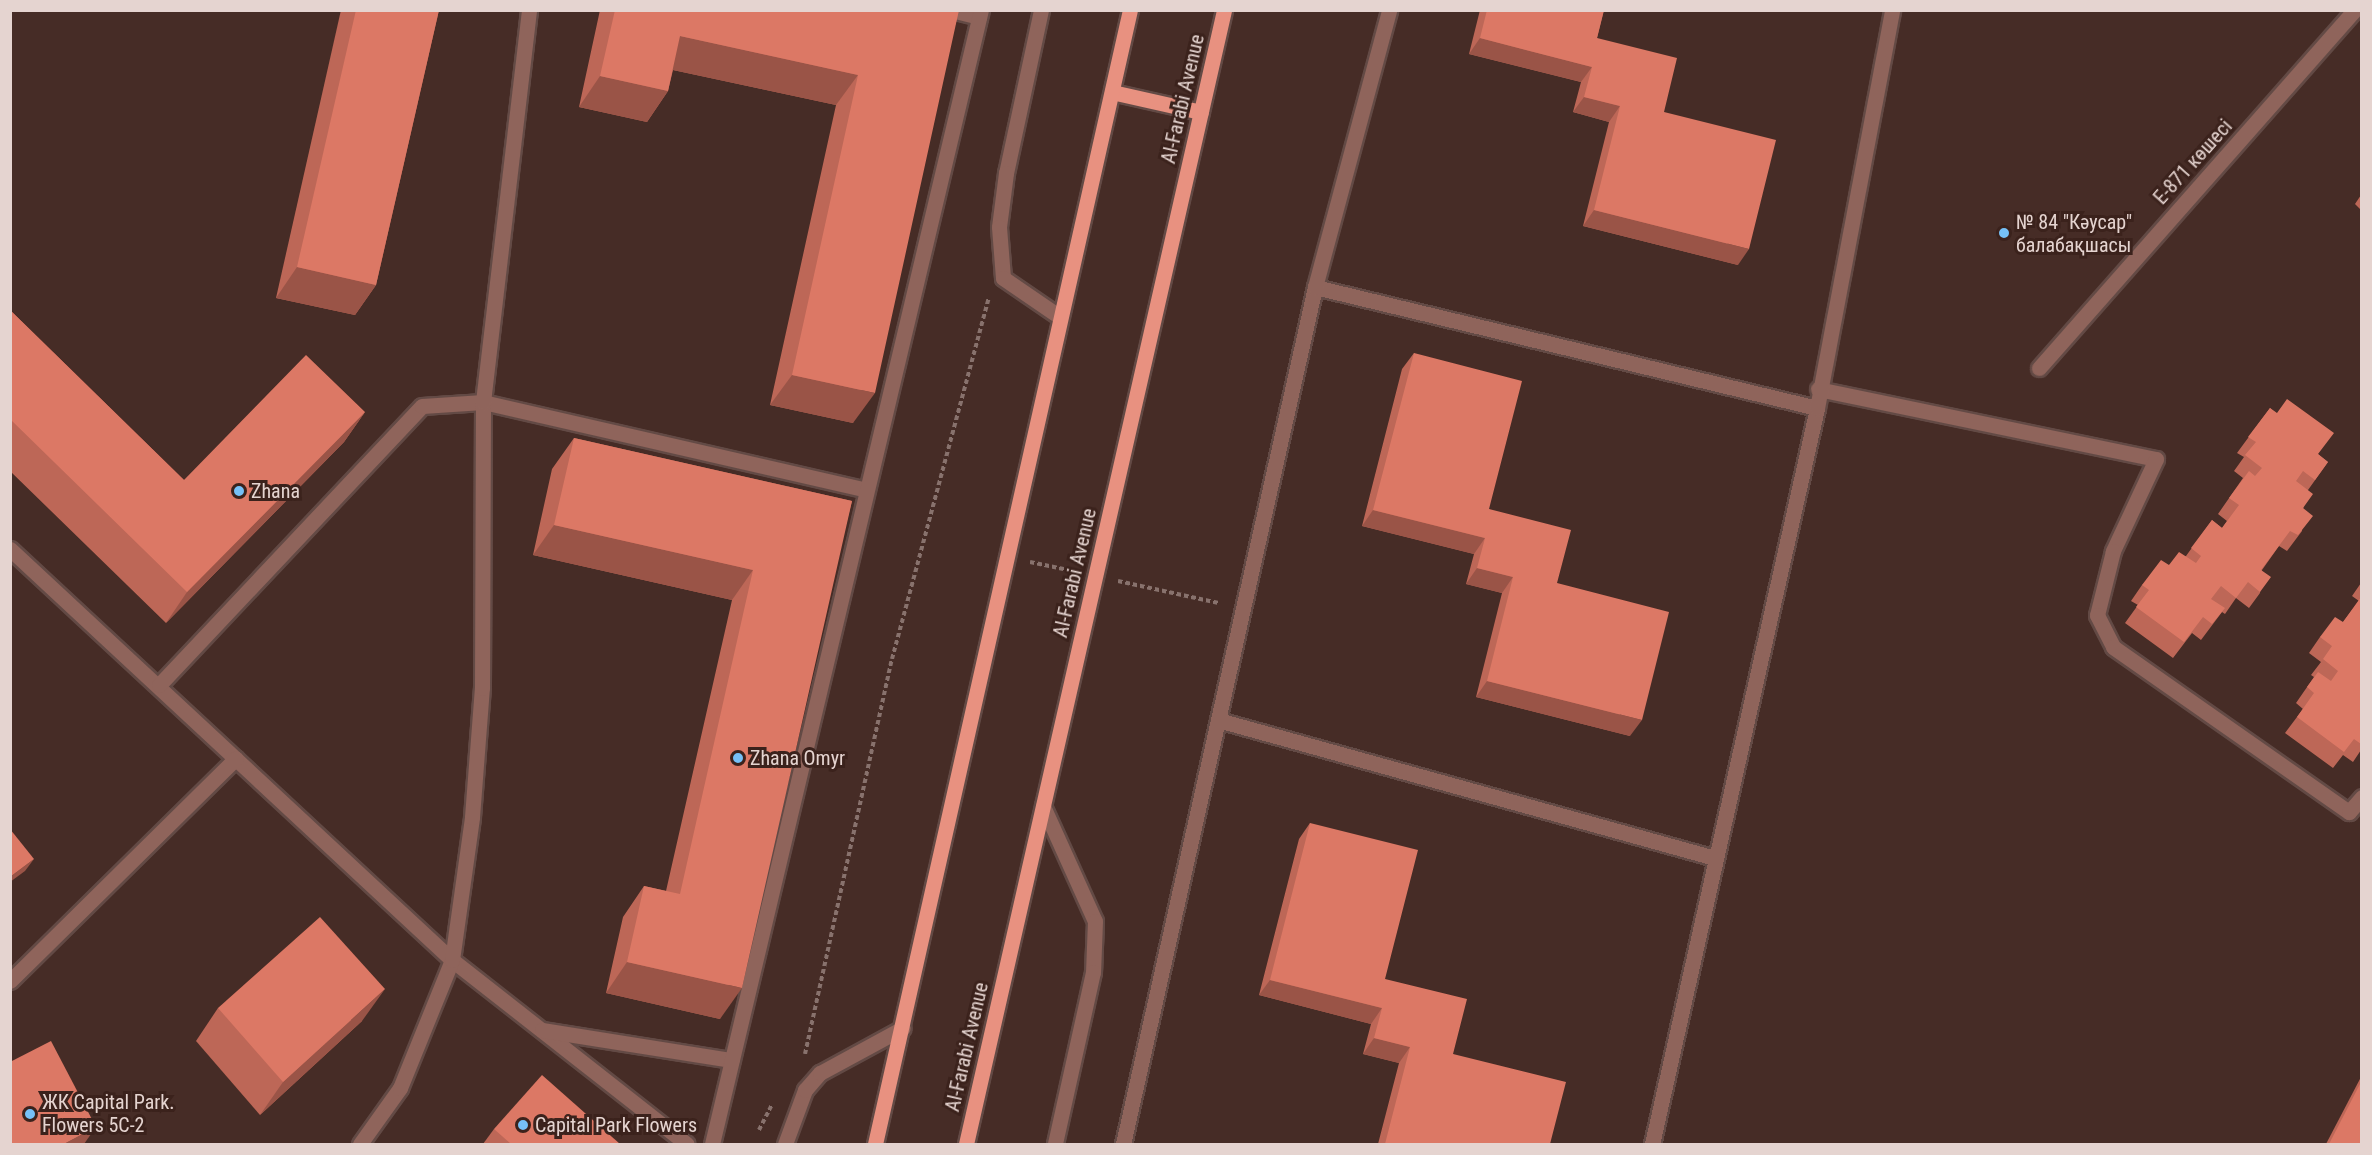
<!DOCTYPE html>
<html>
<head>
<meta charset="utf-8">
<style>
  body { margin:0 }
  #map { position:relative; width:2372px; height:1155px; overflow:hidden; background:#462c26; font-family:"Roboto Condensed",sans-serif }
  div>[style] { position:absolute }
  .path>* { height:4px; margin-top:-2px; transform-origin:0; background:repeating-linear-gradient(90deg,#88726d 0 4.5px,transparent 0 7.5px) }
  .roads { filter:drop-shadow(2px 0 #634a45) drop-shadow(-2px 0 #634a45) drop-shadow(0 2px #634a45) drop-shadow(0 -2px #634a45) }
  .minor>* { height:15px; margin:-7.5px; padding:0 7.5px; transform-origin:7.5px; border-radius:7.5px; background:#8f645b }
  .major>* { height:15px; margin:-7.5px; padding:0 7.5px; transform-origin:7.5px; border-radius:7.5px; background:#e89180 }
  .wall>* { inset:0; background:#bd6757 }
  .shaded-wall>* { inset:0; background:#9a5447 }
  .building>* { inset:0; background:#dc7865 }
  .dots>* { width:16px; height:16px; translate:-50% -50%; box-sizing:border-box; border:3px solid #3b221c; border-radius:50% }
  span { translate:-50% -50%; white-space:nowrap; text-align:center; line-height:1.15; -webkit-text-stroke:6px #3b221c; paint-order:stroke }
  .street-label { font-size:20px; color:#e5d4d0 }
  .poi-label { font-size:20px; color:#e5d4d0 }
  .left { translate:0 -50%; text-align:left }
  .frame { position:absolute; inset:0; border:12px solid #e5d4d0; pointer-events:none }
</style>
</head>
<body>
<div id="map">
  <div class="path">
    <i style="left:1030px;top:562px;width:44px;rotate:11.8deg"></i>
    <i style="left:1118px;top:581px;width:103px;rotate:12.3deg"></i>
    <i style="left:805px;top:1054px;width:404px;rotate:-77.6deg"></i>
    <i style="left:892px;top:659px;width:374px;rotate:-75deg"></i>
    <i style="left:759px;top:1130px;width:29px;rotate:-63deg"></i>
  </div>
  <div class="roads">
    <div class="minor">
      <i style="left:951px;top:10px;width:29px;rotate:14deg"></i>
      <i style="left:1041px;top:10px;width:167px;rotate:102.1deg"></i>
      <i style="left:1006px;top:173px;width:54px;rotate:97.4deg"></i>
      <i style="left:999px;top:227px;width:51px;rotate:85.5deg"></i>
      <i style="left:1003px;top:278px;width:69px;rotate:34.4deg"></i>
      <i style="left:1315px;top:287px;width:516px;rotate:13.55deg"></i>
      <i style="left:2039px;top:368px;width:478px;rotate:-48.6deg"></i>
      <i style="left:1818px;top:389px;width:345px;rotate:11.7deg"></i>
      <i style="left:2156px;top:459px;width:102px;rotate:115.1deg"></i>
      <i style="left:2113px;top:551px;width:66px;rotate:104deg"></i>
      <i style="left:2097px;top:615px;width:36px;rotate:63deg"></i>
      <i style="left:2113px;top:647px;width:288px;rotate:35deg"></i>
      <i style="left:2349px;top:812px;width:20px;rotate:-49deg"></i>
      <i style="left:10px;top:549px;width:604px;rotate:42.92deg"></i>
      <i style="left:452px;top:960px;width:298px;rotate:38.1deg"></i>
      <i style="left:159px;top:685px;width:383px;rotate:-46.7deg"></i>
      <i style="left:422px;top:406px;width:61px;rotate:-3.8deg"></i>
      <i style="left:483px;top:402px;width:393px;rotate:12.9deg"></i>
      <i style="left:1218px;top:720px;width:516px;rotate:15.52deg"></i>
      <i style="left:1043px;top:806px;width:126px;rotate:65.7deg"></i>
      <i style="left:1095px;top:921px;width:51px;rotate:92.2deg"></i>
      <i style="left:1093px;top:972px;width:176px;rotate:102.5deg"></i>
      <i style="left:10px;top:981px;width:317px;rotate:-44.6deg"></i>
      <i style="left:542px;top:1030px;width:192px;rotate:9deg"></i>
      <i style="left:360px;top:1144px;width:69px;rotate:-54.5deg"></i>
      <i style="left:400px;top:1088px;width:138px;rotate:-67.9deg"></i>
      <i style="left:452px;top:960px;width:144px;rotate:-82deg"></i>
      <i style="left:472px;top:817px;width:129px;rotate:-85.6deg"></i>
      <i style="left:482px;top:688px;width:286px;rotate:-89.8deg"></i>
      <i style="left:483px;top:402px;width:395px;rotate:-83.3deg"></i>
      <i style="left:712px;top:1144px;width:1165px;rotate:-76.66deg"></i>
      <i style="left:785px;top:1144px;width:58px;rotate:-69.7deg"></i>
      <i style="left:805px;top:1090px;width:23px;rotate:-49deg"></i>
      <i style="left:820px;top:1073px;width:94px;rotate:-28.5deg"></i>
      <i style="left:1123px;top:1144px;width:878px;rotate:-77.37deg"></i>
      <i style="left:1315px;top:287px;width:287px;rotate:-75deg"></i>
      <i style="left:1652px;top:1144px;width:754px;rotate:-77.36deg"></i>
      <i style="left:1817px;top:408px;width:405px;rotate:-79.3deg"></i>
    </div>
    <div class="major">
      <i style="left:1112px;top:92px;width:91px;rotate:12.7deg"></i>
      <i style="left:875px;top:1144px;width:1162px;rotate:-77.33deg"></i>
      <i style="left:966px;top:1144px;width:1163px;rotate:-77.18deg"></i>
    </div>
  </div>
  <div class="wall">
    <i style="clip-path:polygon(341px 10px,439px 10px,376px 285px,355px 315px,276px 298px)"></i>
    <i style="clip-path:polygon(600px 10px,959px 10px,853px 423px,770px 405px,836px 105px,673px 70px,668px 91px,647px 122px,579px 107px)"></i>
    <i style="clip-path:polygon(1480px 10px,1604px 10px,1597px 38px,1664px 112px,1738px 265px,1583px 226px,1609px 122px,1573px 112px,1581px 82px,1469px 54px)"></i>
    <i style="clip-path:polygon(2361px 195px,2361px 210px,2355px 204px)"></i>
    <i style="clip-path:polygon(10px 310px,184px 480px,365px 412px,344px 442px,166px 623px,10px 471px)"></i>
    <i style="clip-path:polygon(1414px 353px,1489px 509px,1557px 583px,1630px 736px,1476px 697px,1502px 593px,1466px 584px,1474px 554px,1362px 526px,1402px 369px)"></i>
    <i style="clip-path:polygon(2270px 408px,2319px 455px,2328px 462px,2308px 490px,2303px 509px,2302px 531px,2287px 551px,2279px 546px,2262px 570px,2260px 593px,2249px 608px,2236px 598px,2225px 614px,2222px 612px,2201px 640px,2192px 633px,2173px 658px,2125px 623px,2138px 605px,2131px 601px,2142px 585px,2169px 565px,2186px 556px,2212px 520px,2222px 528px,2227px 521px,2218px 514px,2243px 478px,2234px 471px,2244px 457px,2237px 453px)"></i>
    <i style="clip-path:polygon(574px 438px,852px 501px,720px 1019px,606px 993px,623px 917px,644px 886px,666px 891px,732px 600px,533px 555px,552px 469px)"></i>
    <i style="clip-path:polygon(2361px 583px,2361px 750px,2353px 762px,2343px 755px,2333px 768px,2285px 733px,2303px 709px,2296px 703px,2314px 677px,2311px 675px,2321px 662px,2309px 653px,2320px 637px,2343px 622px,2359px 601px,2352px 596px)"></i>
    <i style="clip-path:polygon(1310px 823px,1385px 979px,1453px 1054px,1550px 1144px,1378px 1144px,1399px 1063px,1363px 1054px,1371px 1024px,1259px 995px,1299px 839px)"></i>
    <i style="clip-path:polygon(218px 1008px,362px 1021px,260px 1115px,196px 1041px)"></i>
    <i style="clip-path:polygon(2361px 1077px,2361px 1144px,2326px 1144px)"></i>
    <i style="clip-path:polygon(494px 1129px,620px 1144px,483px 1144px)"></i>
  </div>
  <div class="shaded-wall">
    <i style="clip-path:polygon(680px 36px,858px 75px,836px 105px,659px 67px)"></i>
    <i style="clip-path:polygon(1480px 38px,1592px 67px,1581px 82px,1469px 54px)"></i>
    <i style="clip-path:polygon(600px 76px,668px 91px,647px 122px,579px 107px)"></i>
    <i style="clip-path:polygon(1584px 97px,1620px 106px,1609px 122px,1573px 112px)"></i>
    <i style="clip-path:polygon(1594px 210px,1749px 249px,1738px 265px,1583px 226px)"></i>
    <i style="clip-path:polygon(297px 267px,376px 285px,355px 315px,276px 298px)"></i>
    <i style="clip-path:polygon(792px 375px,875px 393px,853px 423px,770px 405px)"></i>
    <i style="clip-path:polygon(365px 412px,344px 442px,166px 623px,187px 592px)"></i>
    <i style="clip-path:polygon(1373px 510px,1485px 538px,1474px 554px,1362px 526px)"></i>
    <i style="clip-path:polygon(554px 525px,753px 570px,732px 600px,533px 555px)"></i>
    <i style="clip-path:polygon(1477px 568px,1513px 577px,1502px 593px,1466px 584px)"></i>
    <i style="clip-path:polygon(1487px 681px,1642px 720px,1630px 736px,1476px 697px)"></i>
    <i style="clip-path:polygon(34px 859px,25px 871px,10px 882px,10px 877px)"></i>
    <i style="clip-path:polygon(627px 962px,742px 988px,720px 1019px,606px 993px)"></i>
    <i style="clip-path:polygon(1270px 980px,1382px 1008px,1371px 1024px,1259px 995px)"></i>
    <i style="clip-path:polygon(385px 989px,362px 1021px,260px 1115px,283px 1082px)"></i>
    <i style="clip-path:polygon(1374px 1038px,1410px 1047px,1399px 1063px,1363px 1054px)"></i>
    <i style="clip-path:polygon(96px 1127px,84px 1144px,64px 1144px)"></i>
  </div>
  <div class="building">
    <i style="clip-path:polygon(356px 10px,439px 10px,376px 285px,297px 267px)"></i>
    <i style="clip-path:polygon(615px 10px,959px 10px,875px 393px,792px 375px,858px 75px,680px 36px,668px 91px,600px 76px)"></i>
    <i style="clip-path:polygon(1487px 10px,1604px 10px,1597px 38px,1677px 58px,1664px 112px,1776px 140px,1749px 249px,1594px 210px,1620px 106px,1584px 97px,1592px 67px,1480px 38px)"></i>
    <i style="clip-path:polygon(10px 310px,184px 480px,306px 355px,365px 412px,187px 592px,10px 419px)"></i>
    <i style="clip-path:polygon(1414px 353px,1522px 381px,1489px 509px,1571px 530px,1557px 583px,1669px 612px,1642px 720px,1487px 681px,1513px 577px,1477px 568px,1485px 538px,1373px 510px)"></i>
    <i style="clip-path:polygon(2287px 399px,2334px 433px,2318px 454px,2328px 462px,2315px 480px,2303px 471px,2296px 481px,2313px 494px,2303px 508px,2313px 516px,2298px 535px,2290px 531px,2261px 570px,2271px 577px,2260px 592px,2248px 582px,2236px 598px,2221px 586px,2211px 599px,2225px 608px,2212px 624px,2203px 617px,2184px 642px,2136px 607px,2149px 590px,2142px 585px,2161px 560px,2169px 565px,2179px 552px,2196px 563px,2201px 556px,2191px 548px,2212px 520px,2222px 528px,2239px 505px,2229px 498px,2249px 471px,2255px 476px,2262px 468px,2245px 455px,2256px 442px,2248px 437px,2270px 408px,2277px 413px)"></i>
    <i style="clip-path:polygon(574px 438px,852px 501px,742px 988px,627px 962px,644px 886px,680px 894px,753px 570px,554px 525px)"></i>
    <i style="clip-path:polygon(2361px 597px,2361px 744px,2354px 739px,2344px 752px,2297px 717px,2314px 693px,2307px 687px,2318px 672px,2331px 681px,2338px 671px,2323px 659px,2332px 646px,2320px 637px,2335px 617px,2343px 622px)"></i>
    <i style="clip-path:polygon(1310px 823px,1418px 850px,1385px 979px,1467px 999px,1453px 1054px,1566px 1082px,1550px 1144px,1385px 1144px,1410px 1047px,1374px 1038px,1382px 1008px,1270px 980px)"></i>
    <i style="clip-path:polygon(10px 829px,34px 859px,10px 877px)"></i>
    <i style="clip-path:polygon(320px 917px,385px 989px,283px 1082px,218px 1008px)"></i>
    <i style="clip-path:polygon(51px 1041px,96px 1127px,64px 1144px,10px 1144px,10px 1062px)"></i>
    <i style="clip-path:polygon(542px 1075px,620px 1144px,511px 1144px,494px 1129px)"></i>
    <i style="clip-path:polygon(2361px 1082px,2361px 1144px,2329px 1144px)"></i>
  </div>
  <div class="dots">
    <i style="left:2004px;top:233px;background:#76c0f7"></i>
    <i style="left:239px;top:491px;background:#76c0f7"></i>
    <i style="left:738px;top:758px;background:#76c0f7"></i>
    <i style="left:30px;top:1114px;background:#76c0f7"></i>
    <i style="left:523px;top:1125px;background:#76c0f7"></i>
  </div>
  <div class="street-label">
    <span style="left:1183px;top:99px;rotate:-77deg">Al-Farabi Avenue</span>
    <span style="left:2193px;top:162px;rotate:-48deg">Е-871 көшесі</span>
    <span style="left:1075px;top:573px;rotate:-77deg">Al-Farabi Avenue</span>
    <span style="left:967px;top:1047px;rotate:-77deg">Al-Farabi Avenue</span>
  </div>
  <div class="poi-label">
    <span class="left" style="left:2016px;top:234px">№ 84 "Кәусар"<br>балабақшасы</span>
    <span class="left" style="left:251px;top:491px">Zhana</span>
    <span class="left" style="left:750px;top:758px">Zhana Omyr</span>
    <span class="left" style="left:42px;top:1114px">ЖК Capital Park.<br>Flowers 5C-2</span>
    <span class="left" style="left:535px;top:1125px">Capital Park Flowers</span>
  </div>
  <div class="frame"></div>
</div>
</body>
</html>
